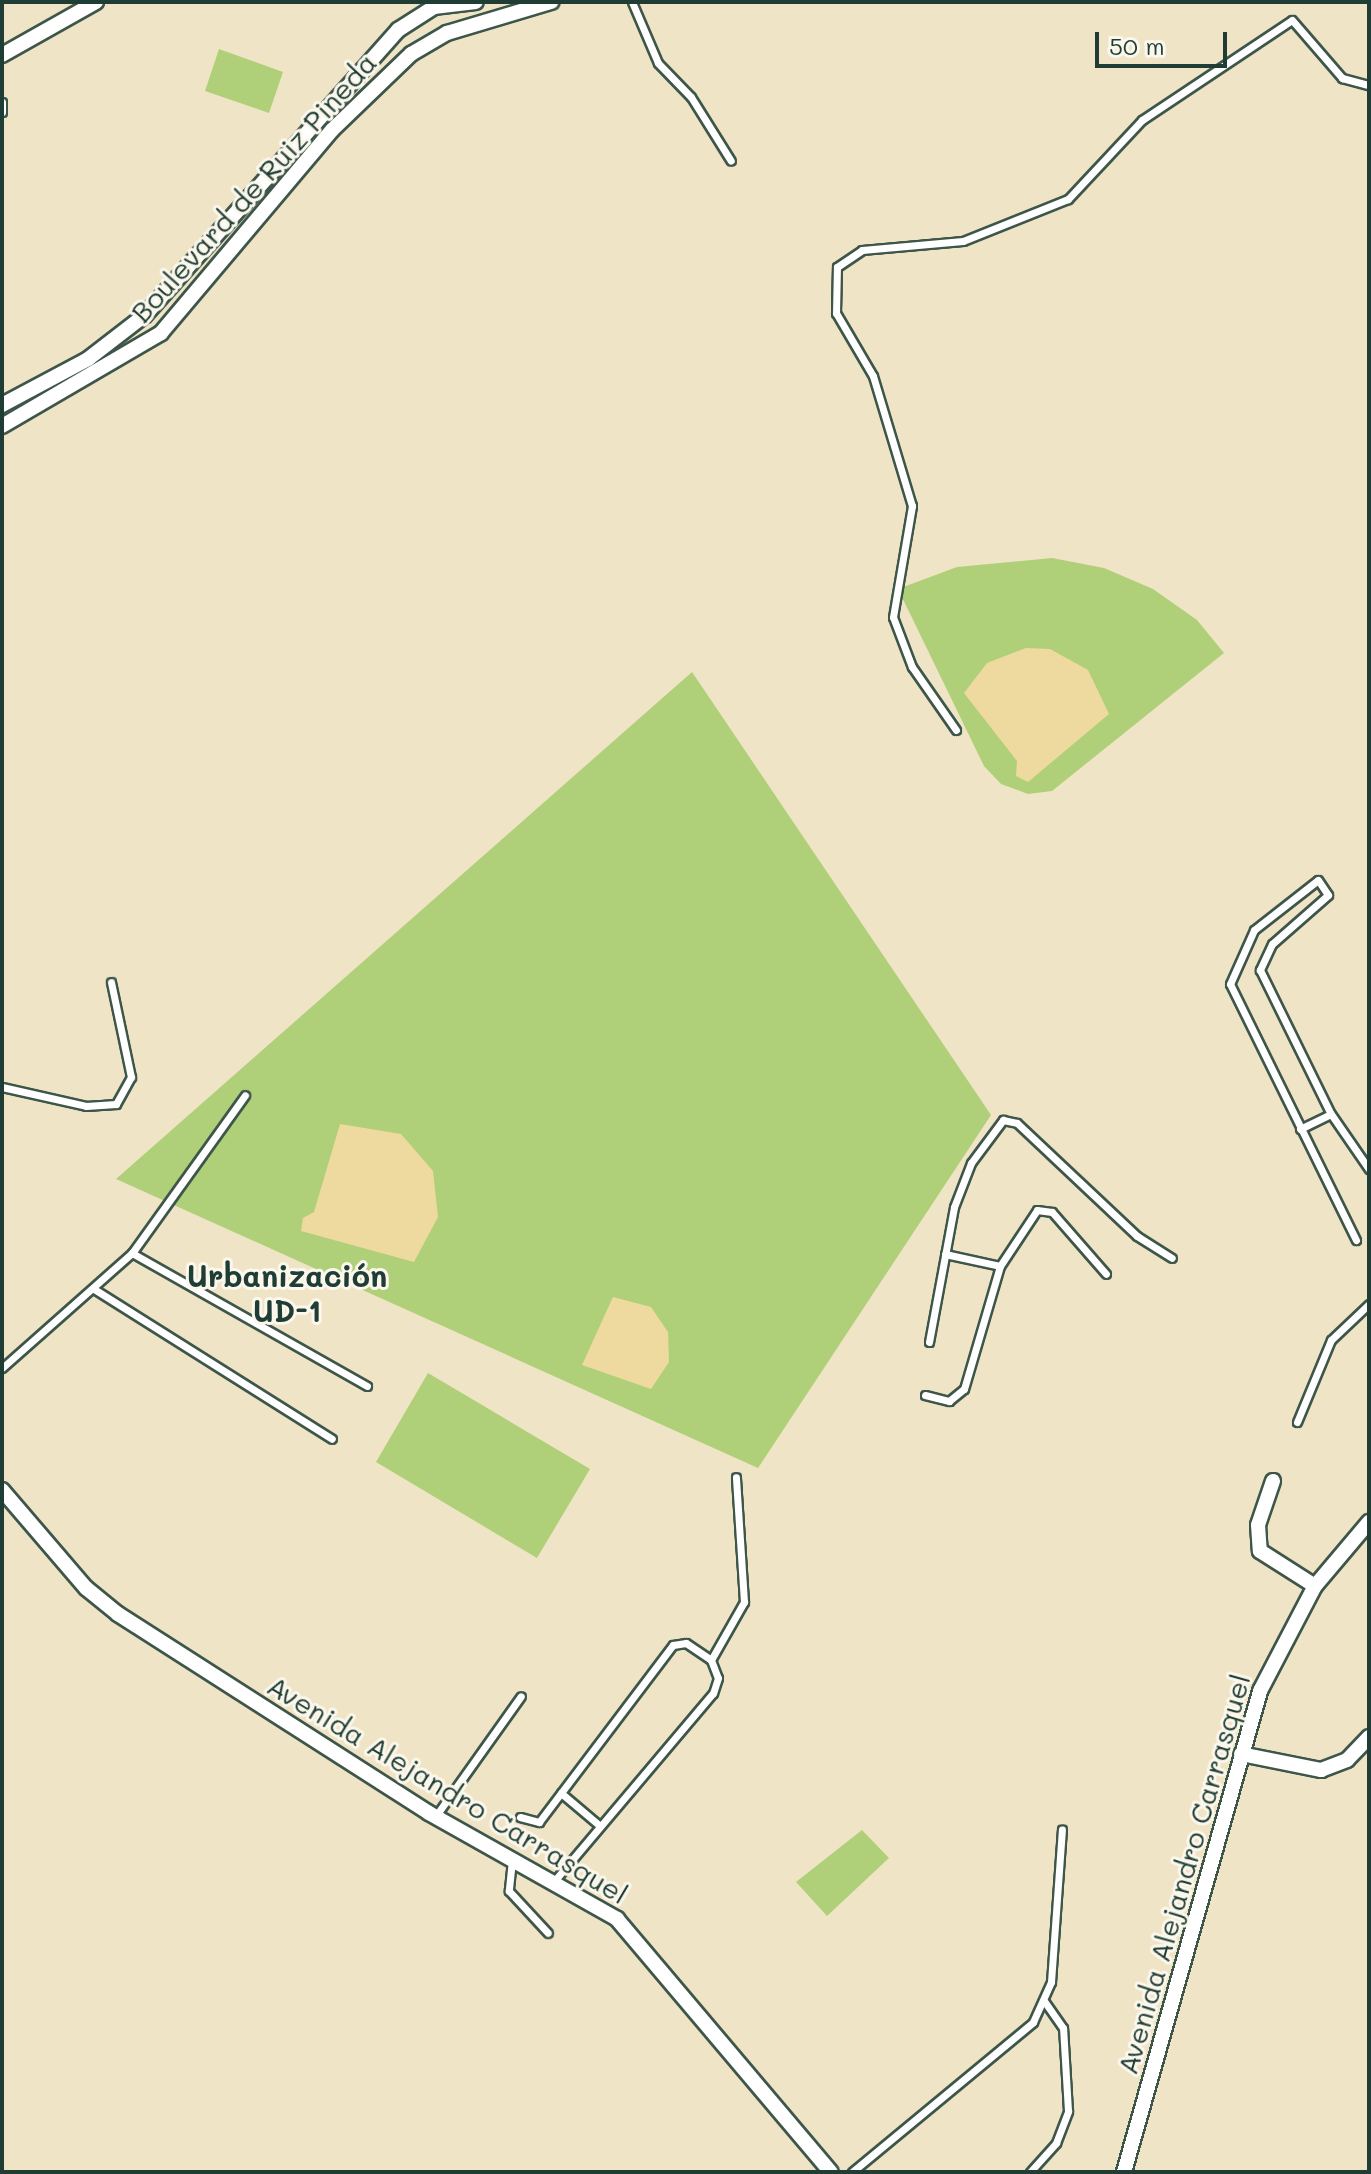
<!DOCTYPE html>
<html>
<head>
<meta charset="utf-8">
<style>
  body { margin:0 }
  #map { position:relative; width:1371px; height:2174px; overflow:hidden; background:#f0e4c6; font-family:Mali,sans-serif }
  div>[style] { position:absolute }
  .green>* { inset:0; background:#afd078 }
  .sand>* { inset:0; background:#eeda9e }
  .roads { filter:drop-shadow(2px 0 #3e564a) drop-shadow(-2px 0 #3e564a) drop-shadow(0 2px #3e564a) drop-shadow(0 -2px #3e564a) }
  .service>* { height:7px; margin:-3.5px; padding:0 3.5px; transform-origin:3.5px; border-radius:3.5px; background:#fff }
  .minor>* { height:14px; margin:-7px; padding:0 7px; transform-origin:7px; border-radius:7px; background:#fff }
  span { translate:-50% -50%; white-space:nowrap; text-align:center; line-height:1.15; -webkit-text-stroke:6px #fbf7ec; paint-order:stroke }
  .street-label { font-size:28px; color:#1f3d34 }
  .neighbourhood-label { font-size:30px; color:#1f3d34; font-weight:700 }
  .frame { position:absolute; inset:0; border:4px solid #1f3d34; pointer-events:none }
  .scale { position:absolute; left:1095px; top:32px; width:132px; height:36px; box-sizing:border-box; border:4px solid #1f3d34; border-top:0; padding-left:10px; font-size:24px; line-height:28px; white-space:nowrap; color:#1f3d34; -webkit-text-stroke:6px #fbf7ec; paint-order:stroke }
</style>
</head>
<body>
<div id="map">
  <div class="green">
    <i style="clip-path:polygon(219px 49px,283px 72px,269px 113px,205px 91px)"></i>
    <i style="clip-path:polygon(1052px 558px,1104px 568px,1153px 589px,1197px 620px,1224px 653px,1052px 791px,1028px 794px,1001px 784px,984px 766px,898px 589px,957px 567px)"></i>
    <i style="clip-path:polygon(692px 672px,991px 1115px,758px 1468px,116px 1179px)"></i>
    <i style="clip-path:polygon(428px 1373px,590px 1469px,537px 1558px,376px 1462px)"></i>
    <i style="clip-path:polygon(862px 1830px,889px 1858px,827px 1916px,796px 1882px)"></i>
  </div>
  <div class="sand">
    <i style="clip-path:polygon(1026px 648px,1050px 649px,1088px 670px,1109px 714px,1028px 782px,1016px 776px,1017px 761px,964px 693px,987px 663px)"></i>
    <i style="clip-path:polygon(340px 1124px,401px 1134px,433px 1171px,438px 1217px,414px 1262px,301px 1231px,303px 1218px,314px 1212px)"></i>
    <i style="clip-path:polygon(613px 1297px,651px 1307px,668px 1332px,669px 1362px,651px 1389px,582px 1365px)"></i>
  </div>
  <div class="roads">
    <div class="service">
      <i style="left:632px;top:2px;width:66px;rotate:66.9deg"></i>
      <i style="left:658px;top:63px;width:47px;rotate:45.9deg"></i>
      <i style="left:691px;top:97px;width:75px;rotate:58deg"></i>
      <i style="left:2px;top:102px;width:10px;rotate:90deg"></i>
      <i style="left:956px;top:730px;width:77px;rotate:-124.9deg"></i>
      <i style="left:912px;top:667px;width:53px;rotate:-110.8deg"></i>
      <i style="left:893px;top:617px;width:113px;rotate:-80.3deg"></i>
      <i style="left:912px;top:506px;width:136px;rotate:-106.7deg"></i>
      <i style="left:873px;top:376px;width:73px;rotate:-120.4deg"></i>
      <i style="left:836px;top:313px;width:46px;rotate:-88.8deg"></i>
      <i style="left:837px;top:267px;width:30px;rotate:-34deg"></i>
      <i style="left:862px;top:250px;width:101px;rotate:-5.1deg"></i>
      <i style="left:963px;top:241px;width:113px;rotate:-21.8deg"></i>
      <i style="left:1068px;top:199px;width:108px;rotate:-46.9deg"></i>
      <i style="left:1142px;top:120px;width:180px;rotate:-33.7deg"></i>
      <i style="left:1292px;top:20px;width:77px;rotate:49.2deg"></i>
      <i style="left:1342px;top:78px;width:28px;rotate:15deg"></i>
      <i style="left:2px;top:1087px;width:86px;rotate:12.7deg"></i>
      <i style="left:86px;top:1106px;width:30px;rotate:-4deg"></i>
      <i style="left:116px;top:1104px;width:31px;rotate:-61deg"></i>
      <i style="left:131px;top:1077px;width:97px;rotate:-101.9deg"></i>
      <i style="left:1300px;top:1129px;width:34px;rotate:-26deg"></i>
      <i style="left:1356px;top:1240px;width:285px;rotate:-116.2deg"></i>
      <i style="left:1230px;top:984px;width:59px;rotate:-66deg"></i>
      <i style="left:1254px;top:930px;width:81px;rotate:-38deg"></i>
      <i style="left:1318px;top:880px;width:18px;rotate:56deg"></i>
      <i style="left:1328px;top:895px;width:74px;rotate:138.8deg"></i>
      <i style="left:1272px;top:944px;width:29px;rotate:115deg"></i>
      <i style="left:1260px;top:970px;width:161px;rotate:63.8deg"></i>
      <i style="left:1331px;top:1114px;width:67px;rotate:55.4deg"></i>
      <i style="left:132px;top:1253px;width:270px;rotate:29.5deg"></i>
      <i style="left:945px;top:1254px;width:56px;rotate:12.3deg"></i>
      <i style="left:94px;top:1289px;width:281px;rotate:32.2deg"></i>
      <i style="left:929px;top:1342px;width:137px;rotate:-79.5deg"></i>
      <i style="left:954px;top:1207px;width:47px;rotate:-68.9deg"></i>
      <i style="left:971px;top:1163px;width:54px;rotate:-53.3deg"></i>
      <i style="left:1003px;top:1120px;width:14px;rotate:12deg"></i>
      <i style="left:1017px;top:1123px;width:165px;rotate:43.3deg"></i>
      <i style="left:1137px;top:1236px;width:41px;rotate:32.2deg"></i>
      <i style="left:2px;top:1368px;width:174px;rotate:-41.5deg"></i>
      <i style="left:132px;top:1253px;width:194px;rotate:-54.4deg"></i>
      <i style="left:925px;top:1395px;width:25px;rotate:14deg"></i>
      <i style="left:949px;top:1401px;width:19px;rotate:-39deg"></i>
      <i style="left:964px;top:1389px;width:128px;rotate:-73.7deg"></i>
      <i style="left:1000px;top:1266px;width:67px;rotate:-56.5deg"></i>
      <i style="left:1037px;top:1210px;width:15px;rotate:8deg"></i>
      <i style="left:1052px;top:1212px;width:82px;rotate:48.9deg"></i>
      <i style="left:1297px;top:1422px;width:89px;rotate:-67.5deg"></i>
      <i style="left:1331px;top:1340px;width:52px;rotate:-43.5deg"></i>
      <i style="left:711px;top:1660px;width:67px;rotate:-60.4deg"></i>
      <i style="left:744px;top:1602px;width:125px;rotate:-93.7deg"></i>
      <i style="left:561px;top:1793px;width:51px;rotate:40.2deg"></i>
      <i style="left:435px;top:1817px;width:148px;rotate:-54.6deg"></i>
      <i style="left:520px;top:1817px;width:20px;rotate:15deg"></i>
      <i style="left:539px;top:1822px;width:222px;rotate:-52.9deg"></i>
      <i style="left:673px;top:1645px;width:13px;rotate:-9deg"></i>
      <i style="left:686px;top:1643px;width:30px;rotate:34deg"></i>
      <i style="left:711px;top:1660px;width:19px;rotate:69deg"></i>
      <i style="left:718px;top:1678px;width:16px;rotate:108deg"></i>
      <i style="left:713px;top:1693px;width:246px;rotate:130.2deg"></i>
      <i style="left:512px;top:1860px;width:31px;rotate:96deg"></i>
      <i style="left:509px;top:1891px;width:57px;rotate:47.1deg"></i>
      <i style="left:852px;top:2172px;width:235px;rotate:-39.6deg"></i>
      <i style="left:1033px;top:2022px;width:44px;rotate:-65.8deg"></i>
      <i style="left:1051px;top:1982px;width:153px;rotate:-85.9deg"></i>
      <i style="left:1030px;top:2172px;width:39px;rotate:-48deg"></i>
      <i style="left:1056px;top:2143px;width:34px;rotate:-69deg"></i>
      <i style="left:1068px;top:2111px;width:83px;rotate:-93.4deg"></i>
      <i style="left:1063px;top:2028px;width:32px;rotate:-125deg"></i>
    </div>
    <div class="minor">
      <i style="left:2px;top:55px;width:108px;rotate:-29.4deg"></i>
      <i style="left:2px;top:405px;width:98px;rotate:-28.1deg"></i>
      <i style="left:88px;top:359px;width:72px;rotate:-37.7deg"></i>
      <i style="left:145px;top:315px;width:381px;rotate:-48.4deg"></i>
      <i style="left:398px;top:30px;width:43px;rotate:-32.6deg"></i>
      <i style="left:434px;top:7px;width:42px;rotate:-6.8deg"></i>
      <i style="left:2px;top:426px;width:184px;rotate:-30.3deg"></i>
      <i style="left:161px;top:333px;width:265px;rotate:-49.9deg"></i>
      <i style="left:332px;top:130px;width:110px;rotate:-43.9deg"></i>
      <i style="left:411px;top:54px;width:42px;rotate:-30.3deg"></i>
      <i style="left:447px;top:33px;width:109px;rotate:-16.6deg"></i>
      <i style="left:1273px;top:1481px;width:46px;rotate:108.8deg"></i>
      <i style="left:1258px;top:1525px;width:26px;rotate:86deg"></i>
      <i style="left:1260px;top:1551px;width:65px;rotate:32.5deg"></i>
      <i style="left:2px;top:1490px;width:129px;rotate:49.4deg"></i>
      <i style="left:86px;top:1588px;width:41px;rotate:39.1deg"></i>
      <i style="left:118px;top:1614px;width:369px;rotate:32.6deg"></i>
      <i style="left:429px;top:1813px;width:216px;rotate:29.4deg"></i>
      <i style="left:617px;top:1919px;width:331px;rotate:49.8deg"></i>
      <i style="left:1241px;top:1754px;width:82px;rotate:11.3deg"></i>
      <i style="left:1321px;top:1770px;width:28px;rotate:-21deg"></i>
      <i style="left:1347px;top:1760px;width:32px;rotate:-46deg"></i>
      <i style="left:1124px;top:2172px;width:500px;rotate:-74.2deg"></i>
      <i style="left:1260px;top:1691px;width:119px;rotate:-62.4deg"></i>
      <i style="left:1315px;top:1586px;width:84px;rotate:-49.8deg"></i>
    </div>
  </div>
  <div class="street-label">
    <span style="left:253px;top:187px;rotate:-48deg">Boulevard de Ruiz Pineda</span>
    <span style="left:448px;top:1789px;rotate:31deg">Avenida Alejandro Carrasquel</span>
    <span style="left:1183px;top:1874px;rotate:-74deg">Avenida Alejandro Carrasquel</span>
  </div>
  <div class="neighbourhood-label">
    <span style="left:287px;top:1292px">Urbanización<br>UD-1</span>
  </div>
  <div class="frame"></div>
  <div class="scale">50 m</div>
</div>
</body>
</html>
